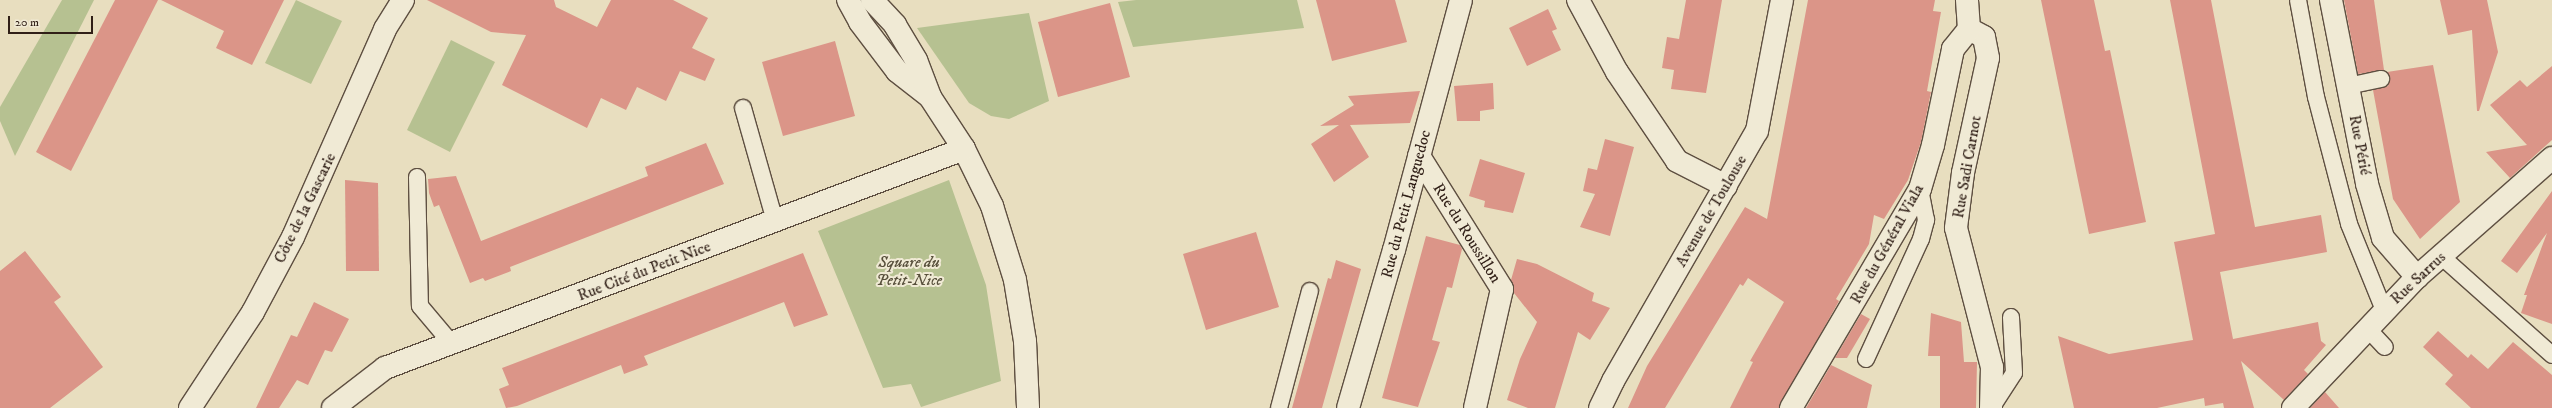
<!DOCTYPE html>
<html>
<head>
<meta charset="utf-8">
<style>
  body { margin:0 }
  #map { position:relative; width:2552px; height:408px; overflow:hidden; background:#e8debf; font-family:"IM FELL DW Pica",serif }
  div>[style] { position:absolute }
  .green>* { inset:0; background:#b6c191 }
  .building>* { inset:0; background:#db9588 }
  .roads { filter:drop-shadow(1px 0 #5e4f41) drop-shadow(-1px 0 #5e4f41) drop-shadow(0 1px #5e4f41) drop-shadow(0 -1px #5e4f41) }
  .service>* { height:16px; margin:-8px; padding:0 8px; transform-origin:8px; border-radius:8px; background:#f0ead5 }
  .minor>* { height:22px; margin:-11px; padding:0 11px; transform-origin:11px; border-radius:11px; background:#f0ead5 }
  .secondary>* { height:22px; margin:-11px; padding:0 11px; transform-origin:11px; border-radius:11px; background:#f0ead5 }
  span { translate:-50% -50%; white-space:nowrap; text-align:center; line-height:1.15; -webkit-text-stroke:4px #f0ead5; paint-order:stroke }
  .street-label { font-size:16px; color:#301f17 }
  .park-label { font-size:16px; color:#58503c; font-style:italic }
  .scale { position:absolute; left:8px; top:16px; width:85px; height:18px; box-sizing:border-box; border:2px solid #301f17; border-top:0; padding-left:5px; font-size:12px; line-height:14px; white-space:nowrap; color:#301f17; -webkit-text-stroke:3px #f0ead5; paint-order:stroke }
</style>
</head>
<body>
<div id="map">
  <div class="green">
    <i style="clip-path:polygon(62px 0,94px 0,15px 156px,0 121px,0 107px)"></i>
    <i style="clip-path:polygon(296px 0,342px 21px,311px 84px,265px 63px)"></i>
    <i style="clip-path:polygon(1136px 0,1297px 0,1304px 28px,1133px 47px,1118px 2px)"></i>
    <i style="clip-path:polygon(1029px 13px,1049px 101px,1009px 119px,991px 116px,969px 103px,917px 28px)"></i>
    <i style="clip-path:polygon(451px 40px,495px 62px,450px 152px,407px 130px)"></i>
    <i style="clip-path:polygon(949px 180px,986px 285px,1001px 381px,921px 407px,911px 384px,883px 388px,818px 231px)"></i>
  </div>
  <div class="building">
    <i style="clip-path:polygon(115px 0,158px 0,71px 171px,36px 152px)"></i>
    <i style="clip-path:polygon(161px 0,284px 0,252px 65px,216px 48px,224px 31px)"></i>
    <i style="clip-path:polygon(427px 0,554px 0,556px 7px,597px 27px,611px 0,673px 0,708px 18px,692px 48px,715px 59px,705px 81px,680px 71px,666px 101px,637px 87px,626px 110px,601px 98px,587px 128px,502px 85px,526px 35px,491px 32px)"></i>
    <i style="clip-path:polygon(1316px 0,1395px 0,1407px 42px,1332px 61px)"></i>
    <i style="clip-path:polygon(1686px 0,1722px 0,1706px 93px,1671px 89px,1674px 70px,1662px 68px,1667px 37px,1679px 39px)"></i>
    <i style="clip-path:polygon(1808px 0,1935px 0,1933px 11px,1941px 12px,1927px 91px,1931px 92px,1921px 142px,1908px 180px,1884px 219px,1874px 215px,1869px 244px,1836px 299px,1839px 301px,1779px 408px,1730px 408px,1753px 362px,1750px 361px,1784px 302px,1748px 278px,1743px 286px,1740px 284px,1665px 408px,1628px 408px,1647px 366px,1745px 207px,1767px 219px)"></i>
    <i style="clip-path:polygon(2041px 0,2094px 0,2105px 51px,2110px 50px,2146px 222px,2089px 234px)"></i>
    <i style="clip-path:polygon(2170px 0,2211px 0,2255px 227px,2321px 215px,2327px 252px,2220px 272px,2233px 339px,2318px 322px,2321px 341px,2326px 345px,2304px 370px,2308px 374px,2284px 400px,2241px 361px,2254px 408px,2224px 408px,2223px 403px,2205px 406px,2204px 398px,2157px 408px,2074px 408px,2058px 336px,2109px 354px,2193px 340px,2174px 242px,2215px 234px)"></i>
    <i style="clip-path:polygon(2344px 0,2374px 0,2384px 70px,2358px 74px)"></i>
    <i style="clip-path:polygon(2440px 0,2487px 0,2498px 52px,2479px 111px,2477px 111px,2472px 30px,2448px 35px)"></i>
    <i style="clip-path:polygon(1110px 3px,1130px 77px,1058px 97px,1038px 22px)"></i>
    <i style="clip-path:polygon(1548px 9px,1557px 29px,1552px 31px,1561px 50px,1527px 66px,1509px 28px)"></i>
    <i style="clip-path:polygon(835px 41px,855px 116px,783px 136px,762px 62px)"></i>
    <i style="clip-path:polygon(2433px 65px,2460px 202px,2420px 239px,2393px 199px,2373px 90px,2388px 86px,2390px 77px,2387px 72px)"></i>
    <i style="clip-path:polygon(2552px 66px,2552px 140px,2510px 178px,2486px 152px,2527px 145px,2490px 105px,2520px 80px,2527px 87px)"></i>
    <i style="clip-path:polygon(1493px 83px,1494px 109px,1480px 111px,1480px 121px,1457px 121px,1454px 86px)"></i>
    <i style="clip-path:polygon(1420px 91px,1410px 123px,1350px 125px,1369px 157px,1334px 182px,1311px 144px,1339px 125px,1320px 126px,1354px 105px,1348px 96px)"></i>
    <i style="clip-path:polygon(1605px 139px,1634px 147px,1610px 236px,1580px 227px,1595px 194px,1583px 191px,1588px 168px,1597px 170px)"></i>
    <i style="clip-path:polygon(706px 143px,724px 184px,510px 267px,511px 271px,485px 281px,483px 278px,470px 283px,439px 205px,434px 207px,429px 193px,428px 179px,456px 176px,481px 241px,648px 176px,645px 167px)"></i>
    <i style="clip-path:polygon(1480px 159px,1525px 173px,1513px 213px,1484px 207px,1485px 201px,1469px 196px)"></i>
    <i style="clip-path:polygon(345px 180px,378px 183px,379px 271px,346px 271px)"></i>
    <i style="clip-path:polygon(2552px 191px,2552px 324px,2521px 313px,2527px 295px,2524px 295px,2547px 233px,2517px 273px,2501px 261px)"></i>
    <i style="clip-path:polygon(1256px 232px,1279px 307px,1206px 330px,1183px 254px)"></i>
    <i style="clip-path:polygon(1426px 236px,1460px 245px,1462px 249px,1452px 288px,1447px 287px,1432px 340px,1440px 342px,1418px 407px,1382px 398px)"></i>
    <i style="clip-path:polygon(25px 251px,61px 297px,54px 302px,103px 367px,50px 408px,0 408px,0 271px)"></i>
    <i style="clip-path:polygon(803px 253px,828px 315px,794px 327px,784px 302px,644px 356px,648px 365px,624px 374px,621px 365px,517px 406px,506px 408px,499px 389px,509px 385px,502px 368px)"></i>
    <i style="clip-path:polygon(1517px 259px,1537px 264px,1594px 293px,1592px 301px,1610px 308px,1590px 340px,1578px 332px,1555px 408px,1528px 408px,1507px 400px,1520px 359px,1537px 322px,1514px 293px,1511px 280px)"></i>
    <i style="clip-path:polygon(1336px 260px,1361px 269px,1322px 408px,1292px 408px,1328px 278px,1331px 279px)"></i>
    <i style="clip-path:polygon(314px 302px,349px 319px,332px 352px,325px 350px,308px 385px,297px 380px,279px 408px,256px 408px,291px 335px,297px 337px)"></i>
    <i style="clip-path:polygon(1931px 313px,1961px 322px,1964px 362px,1977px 362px,1976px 408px,1940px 408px,1940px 356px,1928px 356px)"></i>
    <i style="clip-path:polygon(1861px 314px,1870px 319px,1847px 358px,1835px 358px)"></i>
    <i style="clip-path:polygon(2438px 331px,2468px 358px,2471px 354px,2488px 369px,2513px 342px,2552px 375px,2552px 408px,2471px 408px,2445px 384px,2453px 375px,2423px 347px)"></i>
    <i style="clip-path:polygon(1831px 365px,1872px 385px,1867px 408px,1806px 408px)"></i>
    <i style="clip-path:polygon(2325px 392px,2339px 408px,2310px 408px)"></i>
  </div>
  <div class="roads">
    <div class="service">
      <i style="left:2298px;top:0;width:99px;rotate:79.5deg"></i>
      <i style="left:2316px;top:97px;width:131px;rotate:75.4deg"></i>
      <i style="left:2349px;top:224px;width:93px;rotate:67.9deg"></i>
      <i style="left:2348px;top:86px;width:34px;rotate:-12deg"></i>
      <i style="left:743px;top:108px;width:117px;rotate:74.2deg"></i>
      <i style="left:417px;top:177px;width:129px;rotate:88.7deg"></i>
      <i style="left:420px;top:306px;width:50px;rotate:49.9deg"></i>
      <i style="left:2441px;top:256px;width:149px;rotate:41.7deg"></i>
      <i style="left:2367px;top:328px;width:26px;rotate:47deg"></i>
      <i style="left:1866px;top:359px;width:132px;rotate:-65.4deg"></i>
      <i style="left:1921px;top:239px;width:20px;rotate:-75deg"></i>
      <i style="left:1926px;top:220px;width:32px;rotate:-101deg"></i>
      <i style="left:1992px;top:407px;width:40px;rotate:-57.1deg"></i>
      <i style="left:2014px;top:373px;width:56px;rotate:-93.1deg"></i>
      <i style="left:1279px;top:408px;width:121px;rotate:-75.2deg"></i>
    </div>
    <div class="minor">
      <i style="left:848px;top:0;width:25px;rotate:61deg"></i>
      <i style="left:860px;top:22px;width:61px;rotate:52.9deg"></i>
      <i style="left:897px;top:71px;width:42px;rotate:38.2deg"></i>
      <i style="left:872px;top:0;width:34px;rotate:47deg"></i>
      <i style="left:895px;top:25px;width:41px;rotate:59deg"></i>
      <i style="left:916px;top:60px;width:40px;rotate:69deg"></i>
      <i style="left:930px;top:97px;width:62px;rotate:56.8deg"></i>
      <i style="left:964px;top:149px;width:64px;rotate:63.8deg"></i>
      <i style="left:992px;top:206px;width:77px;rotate:72.7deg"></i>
      <i style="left:1015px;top:280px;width:62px;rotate:80.7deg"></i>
      <i style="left:1025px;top:341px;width:67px;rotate:87.4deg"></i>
      <i style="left:1578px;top:0;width:82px;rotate:61.6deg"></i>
      <i style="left:1617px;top:72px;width:107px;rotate:56deg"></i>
      <i style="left:1677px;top:161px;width:55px;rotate:27deg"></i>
      <i style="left:2331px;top:0;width:187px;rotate:78.9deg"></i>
      <i style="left:2367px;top:184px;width:56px;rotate:73.5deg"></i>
      <i style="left:2383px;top:238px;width:52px;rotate:48.9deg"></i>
      <i style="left:1969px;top:29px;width:17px;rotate:28deg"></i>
      <i style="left:1984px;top:37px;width:21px;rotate:79deg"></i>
      <i style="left:1988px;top:58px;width:118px;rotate:102.3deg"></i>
      <i style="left:1963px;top:173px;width:55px;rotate:97.3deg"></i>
      <i style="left:1956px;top:228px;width:144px;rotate:75.5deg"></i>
      <i style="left:1992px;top:367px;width:41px;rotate:91.4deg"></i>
      <i style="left:1419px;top:156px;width:157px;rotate:58deg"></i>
      <i style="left:1502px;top:289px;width:122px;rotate:102.8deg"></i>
      <i style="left:190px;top:408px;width:115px;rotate:-56.7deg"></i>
      <i style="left:253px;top:312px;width:85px;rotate:-61.9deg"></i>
      <i style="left:293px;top:237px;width:227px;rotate:-66.1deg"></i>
      <i style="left:385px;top:29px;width:34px;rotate:-58deg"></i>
      <i style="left:333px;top:408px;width:66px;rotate:-37.6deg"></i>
      <i style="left:385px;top:368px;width:619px;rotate:-20.72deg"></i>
      <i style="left:1348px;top:408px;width:165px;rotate:-73.8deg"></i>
      <i style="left:1394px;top:250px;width:259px;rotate:-75deg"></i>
      <i style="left:1791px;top:408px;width:254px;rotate:-59.5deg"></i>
      <i style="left:1920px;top:189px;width:46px;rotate:-73.5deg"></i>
      <i style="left:1933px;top:145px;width:98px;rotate:-78.2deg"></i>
      <i style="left:1953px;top:49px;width:26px;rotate:-51deg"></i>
      <i style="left:1969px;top:29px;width:29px;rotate:-94deg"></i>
      <i style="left:2293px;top:408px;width:180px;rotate:-46.6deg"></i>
      <i style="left:2417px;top:277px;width:180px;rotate:-41.4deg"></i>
    </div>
    <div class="secondary">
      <i style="left:1600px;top:408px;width:30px;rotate:-64deg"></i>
      <i style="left:1613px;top:381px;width:289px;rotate:-60.1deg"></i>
      <i style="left:1757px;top:131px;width:133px;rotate:-79.2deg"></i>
    </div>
  </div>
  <div class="street-label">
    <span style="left:2360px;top:145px;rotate:79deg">Rue Périé</span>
    <span style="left:1967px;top:167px;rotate:-80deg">Rue Sadi Carnot</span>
    <span style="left:1406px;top:204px;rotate:-75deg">Rue du Petit Languedoc</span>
    <span style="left:305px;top:208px;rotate:-64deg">Côte de la Gascarie</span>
    <span style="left:1711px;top:211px;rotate:-60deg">Avenue de Toulouse</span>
    <span style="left:1467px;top:233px;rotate:58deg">Rue du Roussillon</span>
    <span style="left:1887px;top:244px;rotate:-61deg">Rue du Général Viala</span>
    <span style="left:644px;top:271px;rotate:-21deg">Rue Cité du Petit Nice</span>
    <span style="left:2418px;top:278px;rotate:-43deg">Rue Sarrus</span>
  </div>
  <div class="park-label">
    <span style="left:909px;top:271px">Square du<br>Petit-Nice</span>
  </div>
  <div class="scale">20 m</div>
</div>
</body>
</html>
